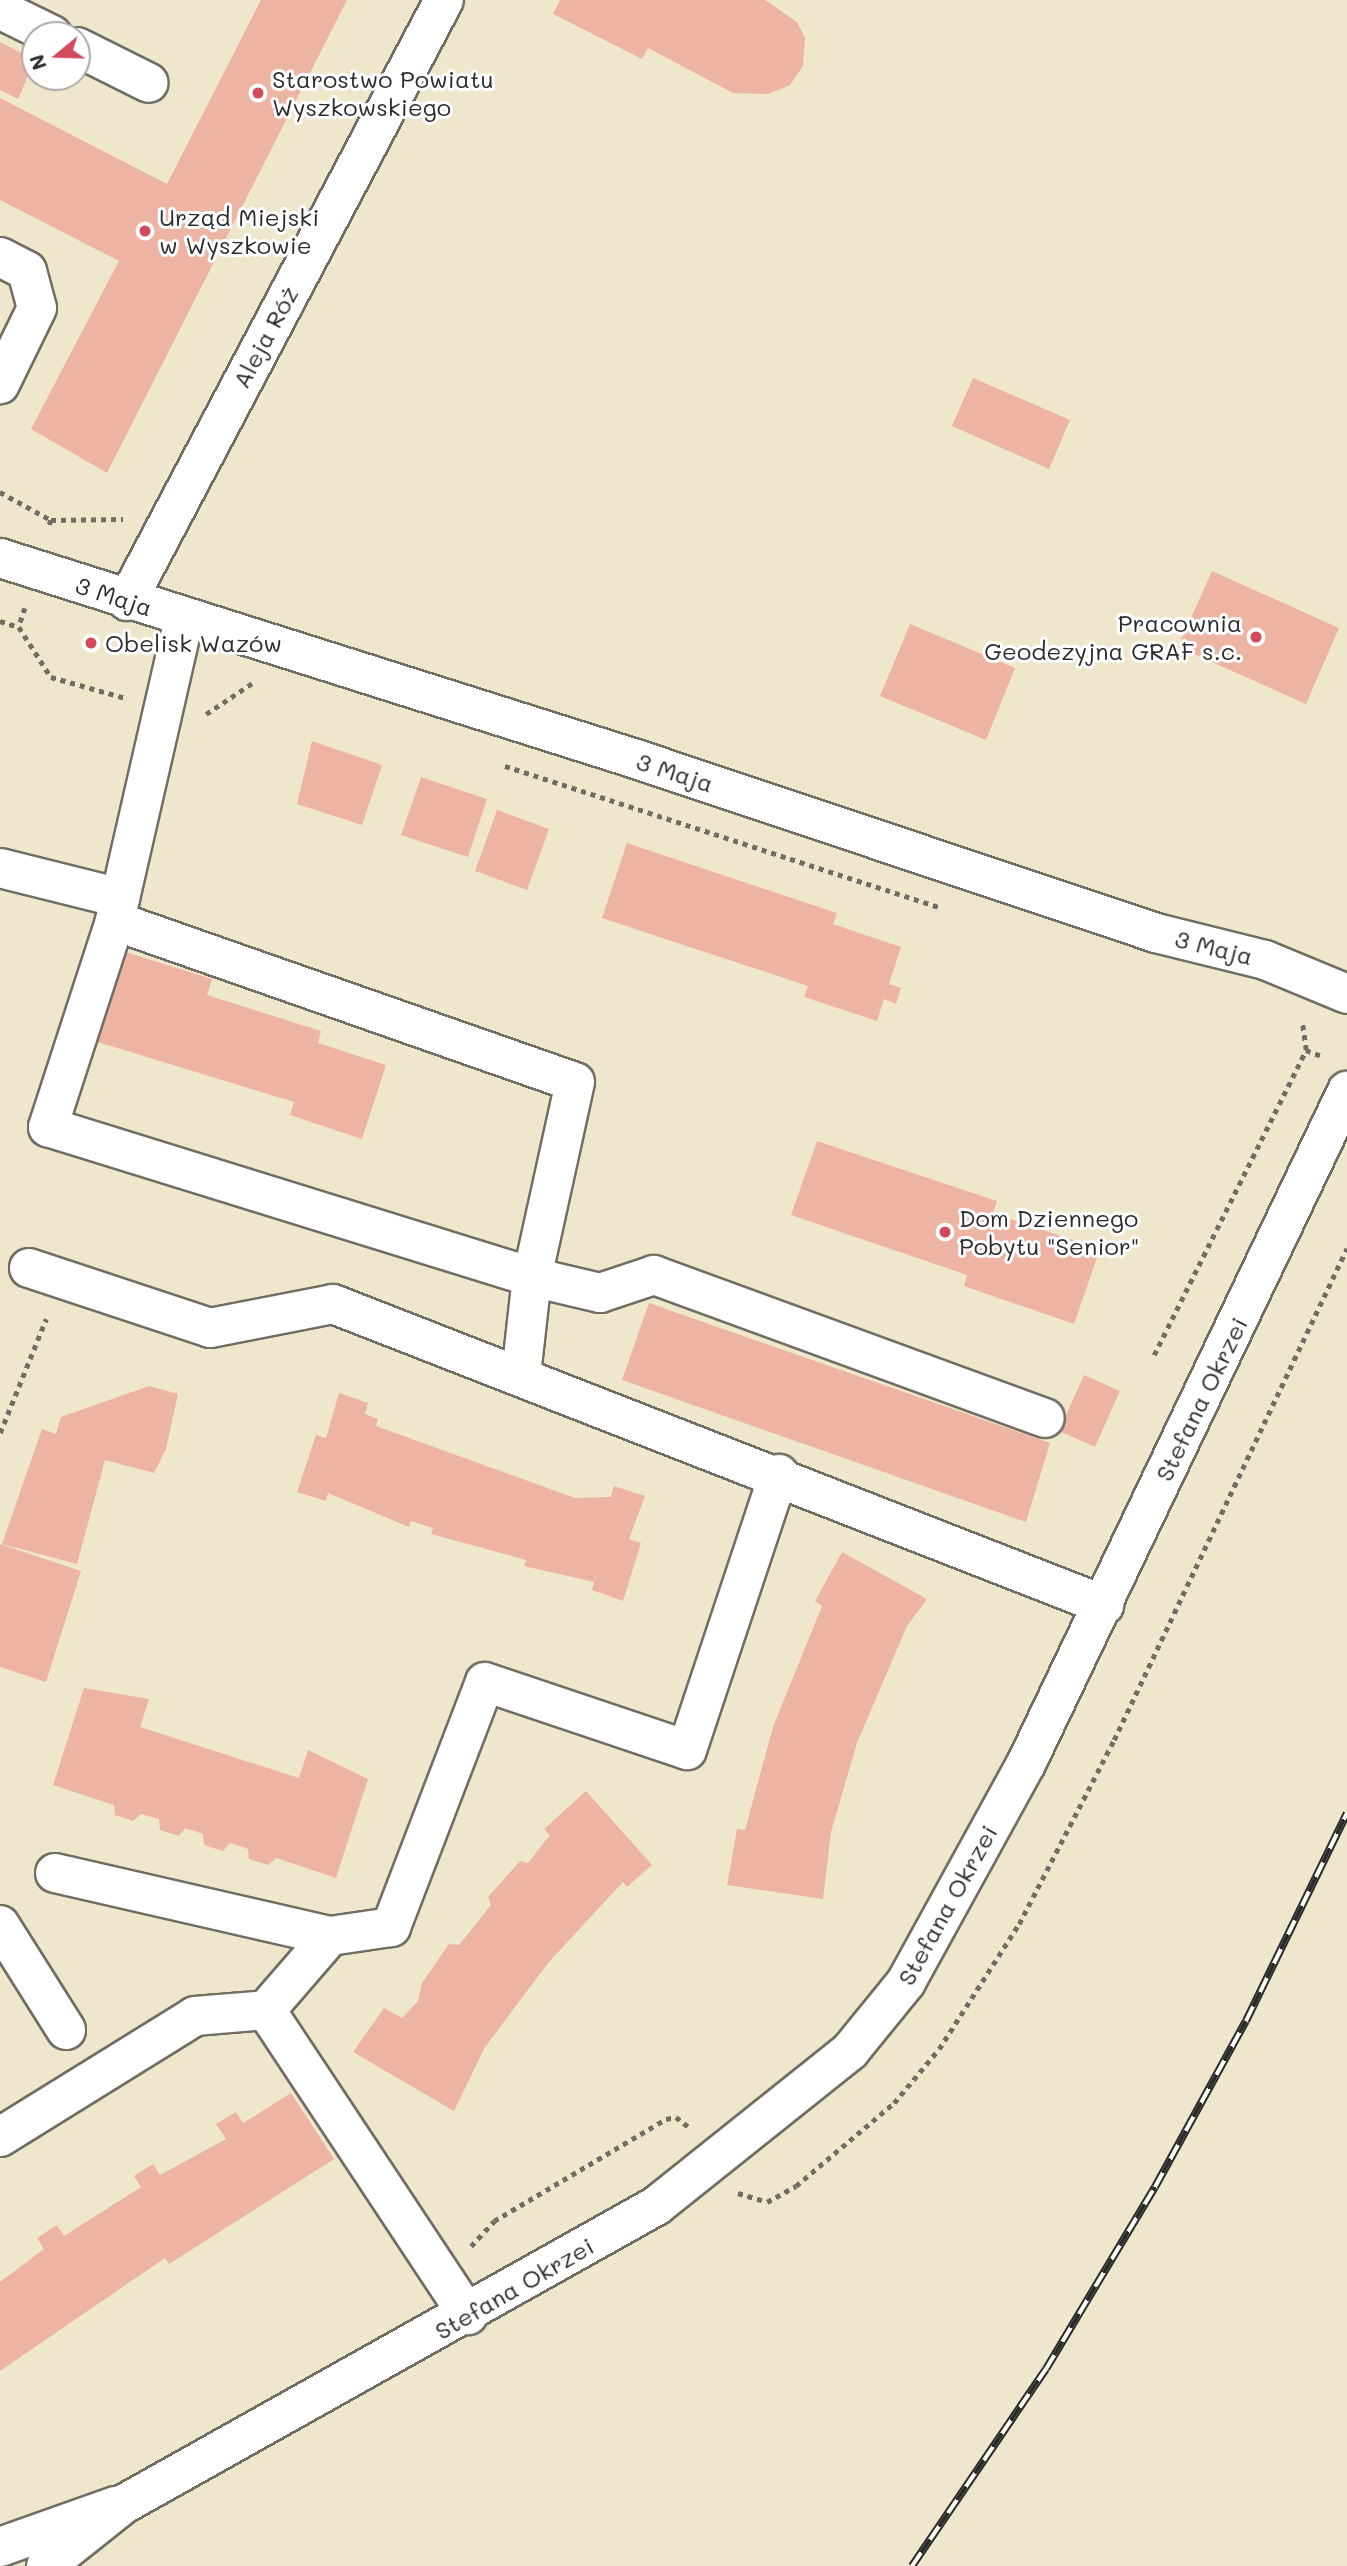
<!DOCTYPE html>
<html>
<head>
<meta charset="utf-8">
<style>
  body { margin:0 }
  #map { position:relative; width:1347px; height:2566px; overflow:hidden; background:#efe7cc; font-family:Mali,sans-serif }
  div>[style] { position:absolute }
  .building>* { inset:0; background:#eeb4a3 }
  .path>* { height:4.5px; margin-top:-2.25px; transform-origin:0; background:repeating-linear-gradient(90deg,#706d63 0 5px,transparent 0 10px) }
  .roads { filter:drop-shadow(2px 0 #706d63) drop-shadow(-2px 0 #706d63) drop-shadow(0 2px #706d63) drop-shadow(0 -2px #706d63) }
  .minor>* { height:38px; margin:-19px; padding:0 19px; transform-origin:19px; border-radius:19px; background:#fff }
  .rail>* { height:8px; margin-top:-4px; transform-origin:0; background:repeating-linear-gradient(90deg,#fff 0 16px,#2b2b2b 0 32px); box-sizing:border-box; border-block:2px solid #2b2b2b }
  .dots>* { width:19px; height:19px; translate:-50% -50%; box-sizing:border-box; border:4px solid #fff; border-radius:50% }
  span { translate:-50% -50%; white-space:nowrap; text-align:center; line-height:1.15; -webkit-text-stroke:6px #fff; paint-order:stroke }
  .poi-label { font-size:24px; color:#2b2b2b }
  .left { translate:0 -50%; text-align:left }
  .right { translate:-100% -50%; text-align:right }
  .street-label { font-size:24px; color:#2b2b2b }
  .north { position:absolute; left:21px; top:21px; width:70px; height:70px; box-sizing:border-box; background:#fff; border:2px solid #aaa; border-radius:50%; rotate:251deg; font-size:19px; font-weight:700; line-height:28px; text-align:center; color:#2b2b2b }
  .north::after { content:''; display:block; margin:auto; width:24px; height:32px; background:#d1495b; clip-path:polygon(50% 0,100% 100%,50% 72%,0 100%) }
</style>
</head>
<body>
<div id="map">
  <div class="building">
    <i style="clip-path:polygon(261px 0,347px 0,107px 473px,31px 429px,119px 261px,0 200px,0 98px,167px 184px)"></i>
    <i style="clip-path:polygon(560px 0,765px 0,797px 22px,805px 38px,803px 66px,790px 85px,768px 94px,733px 93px,648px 48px,642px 59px,553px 14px)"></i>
    <i style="clip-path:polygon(0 42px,35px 60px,18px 99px,0 90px)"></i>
    <i style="clip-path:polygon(973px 378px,1070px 420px,1049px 469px,952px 426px)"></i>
    <i style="clip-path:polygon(1212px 571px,1339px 628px,1306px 704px,1178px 647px)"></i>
    <i style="clip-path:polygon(910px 624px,1015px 668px,986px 740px,880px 696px)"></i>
    <i style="clip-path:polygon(312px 741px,382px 765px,362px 825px,297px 804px)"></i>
    <i style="clip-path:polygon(421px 777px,487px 799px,468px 857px,401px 835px)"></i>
    <i style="clip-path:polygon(497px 810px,549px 829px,527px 890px,475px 871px)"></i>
    <i style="clip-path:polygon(627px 843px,837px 913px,833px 924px,901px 947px,889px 984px,901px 988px,896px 1004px,884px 999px,877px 1021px,804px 997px,808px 986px,602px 918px)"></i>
    <i style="clip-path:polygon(116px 949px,212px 979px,207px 995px,321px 1031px,318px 1043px,386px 1065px,362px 1139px,290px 1115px,294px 1102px,88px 1039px)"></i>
    <i style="clip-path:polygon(817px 1141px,997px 1201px,993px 1213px,1100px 1249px,1074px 1324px,964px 1286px,967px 1275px,791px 1215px)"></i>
    <i style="clip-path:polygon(649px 1303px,1050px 1443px,1026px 1522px,622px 1380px)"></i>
    <i style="clip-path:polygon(1084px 1375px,1120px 1391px,1095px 1447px,1059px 1431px)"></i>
    <i style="clip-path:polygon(149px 1386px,178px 1394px,166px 1449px,154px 1473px,105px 1460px,77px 1564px,2px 1544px,42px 1429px,56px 1434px,61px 1417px)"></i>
    <i style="clip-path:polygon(339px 1393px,368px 1403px,365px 1414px,378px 1419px,376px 1426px,575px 1498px,611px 1497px,614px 1486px,645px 1496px,629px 1539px,641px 1543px,623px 1601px,592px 1590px,594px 1582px,524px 1566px,526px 1560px,431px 1534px,433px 1528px,411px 1521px,409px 1527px,328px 1493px,326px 1501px,297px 1492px,316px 1435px,326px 1438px)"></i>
    <i style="clip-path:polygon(0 1544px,81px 1571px,46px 1682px,0 1667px)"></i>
    <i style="clip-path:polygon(842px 1552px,927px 1599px,907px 1626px,857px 1743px,831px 1832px,823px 1899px,727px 1885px,737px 1829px,745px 1830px,773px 1727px,822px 1606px,815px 1601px)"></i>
    <i style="clip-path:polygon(84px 1688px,149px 1699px,140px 1727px,299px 1778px,308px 1750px,368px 1779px,336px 1878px,276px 1858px,268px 1865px,249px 1859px,248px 1849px,230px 1843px,223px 1851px,204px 1845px,203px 1834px,185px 1828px,179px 1836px,160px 1830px,159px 1819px,141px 1814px,133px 1821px,115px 1815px,114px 1805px,53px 1785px)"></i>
    <i style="clip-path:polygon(586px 1791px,652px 1865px,627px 1887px,623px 1882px,548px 1963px,485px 2047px,454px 2111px,353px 2052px,384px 2008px,402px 2018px,418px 2001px,422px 1983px,449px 1944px,459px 1945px,491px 1905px,488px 1897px,520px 1861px,528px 1863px,550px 1835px,544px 1829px)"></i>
    <i style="clip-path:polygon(291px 2093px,334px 2159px,169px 2264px,165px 2258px,0 2371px,0 2282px,44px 2249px,37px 2238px,57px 2225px,64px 2236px,141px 2187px,134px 2176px,153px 2164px,160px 2175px,226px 2139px,216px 2124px,236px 2112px,243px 2123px)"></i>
  </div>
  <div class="path">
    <i style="left:0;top:492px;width:58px;rotate:28.8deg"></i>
    <i style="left:51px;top:520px;width:9px;rotate:108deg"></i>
    <i style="left:51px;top:520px;width:72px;rotate:-0.8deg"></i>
    <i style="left:25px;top:608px;width:20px;rotate:108deg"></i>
    <i style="left:19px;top:627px;width:59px;rotate:57.4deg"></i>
    <i style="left:51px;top:677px;width:77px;rotate:15.8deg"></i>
    <i style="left:0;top:621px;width:20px;rotate:18deg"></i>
    <i style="left:206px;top:714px;width:58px;rotate:-33.7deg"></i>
    <i style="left:505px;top:766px;width:459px;rotate:18deg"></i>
    <i style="left:1306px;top:1050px;width:17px;rotate:21deg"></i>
    <i style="left:1154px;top:1355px;width:341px;rotate:-63.5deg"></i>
    <i style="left:1306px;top:1050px;width:29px;rotate:-98deg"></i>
    <i style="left:0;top:1433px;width:123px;rotate:-68deg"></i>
    <i style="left:738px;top:2193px;width:30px;rotate:17deg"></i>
    <i style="left:767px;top:2202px;width:33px;rotate:-29deg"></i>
    <i style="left:796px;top:2186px;width:128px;rotate:-40.3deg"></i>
    <i style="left:894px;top:2103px;width:70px;rotate:-50.2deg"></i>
    <i style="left:939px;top:2049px;width:148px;rotate:-57.4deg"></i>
    <i style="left:1019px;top:1924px;width:207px;rotate:-62.7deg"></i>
    <i style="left:1114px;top:1740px;width:544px;rotate:-64.66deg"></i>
    <i style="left:471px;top:2246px;width:34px;rotate:-47deg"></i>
    <i style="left:494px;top:2221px;width:200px;rotate:-30.7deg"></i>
    <i style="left:666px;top:2119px;width:10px;rotate:-11deg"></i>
    <i style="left:676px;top:2117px;width:16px;rotate:38deg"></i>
  </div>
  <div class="roads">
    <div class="minor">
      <i style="left:1px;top:10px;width:57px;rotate:26.1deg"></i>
      <i style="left:77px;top:47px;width:80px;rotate:26.6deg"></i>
      <i style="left:0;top:257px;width:30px;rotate:27deg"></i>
      <i style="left:27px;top:271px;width:38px;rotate:75deg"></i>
      <i style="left:37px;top:308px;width:85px;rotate:116deg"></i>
      <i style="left:0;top:558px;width:667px;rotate:17.54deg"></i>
      <i style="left:636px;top:759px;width:548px;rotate:18.5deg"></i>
      <i style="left:1156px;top:933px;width:112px;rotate:13.9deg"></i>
      <i style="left:1265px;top:960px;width:89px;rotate:22.5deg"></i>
      <i style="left:127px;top:601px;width:679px;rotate:-62.19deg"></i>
      <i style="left:184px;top:619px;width:310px;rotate:102.9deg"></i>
      <i style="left:115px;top:921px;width:217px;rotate:108deg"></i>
      <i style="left:48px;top:1127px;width:507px;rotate:17.22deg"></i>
      <i style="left:532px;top:1277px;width:70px;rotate:13.2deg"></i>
      <i style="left:600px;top:1293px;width:57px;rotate:-18.4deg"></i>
      <i style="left:654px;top:1275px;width:416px;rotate:20.1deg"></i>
      <i style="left:0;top:868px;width:124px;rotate:14deg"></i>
      <i style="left:115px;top:921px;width:487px;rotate:19.3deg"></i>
      <i style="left:575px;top:1082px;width:200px;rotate:102.4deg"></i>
      <i style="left:532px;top:1277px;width:99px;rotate:96.4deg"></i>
      <i style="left:29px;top:1268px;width:191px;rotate:18.3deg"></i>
      <i style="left:210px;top:1328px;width:125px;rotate:-11deg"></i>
      <i style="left:333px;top:1304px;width:828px;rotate:21.33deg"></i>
      <i style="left:55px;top:1873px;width:282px;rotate:12.9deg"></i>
      <i style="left:330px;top:1936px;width:62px;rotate:-8.4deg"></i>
      <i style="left:391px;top:1927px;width:262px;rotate:-69deg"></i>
      <i style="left:485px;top:1682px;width:213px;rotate:18.6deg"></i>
      <i style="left:687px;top:1750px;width:291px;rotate:-71.6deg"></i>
      <i style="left:0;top:1925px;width:124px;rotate:57.8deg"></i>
      <i style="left:266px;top:2010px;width:366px;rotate:56.5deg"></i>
      <i style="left:0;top:2137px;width:229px;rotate:-31.8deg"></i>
      <i style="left:195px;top:2016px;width:71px;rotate:-4.8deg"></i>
      <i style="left:266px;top:2010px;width:98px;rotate:-49.1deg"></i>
      <i style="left:0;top:2547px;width:122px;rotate:-19.6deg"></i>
      <i style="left:46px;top:2566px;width:100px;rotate:-38.5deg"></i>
      <i style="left:124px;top:2504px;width:610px;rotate:-29.26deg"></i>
      <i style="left:656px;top:2206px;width:248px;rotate:-38.6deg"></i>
      <i style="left:850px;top:2051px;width:89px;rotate:-50.9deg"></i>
      <i style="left:906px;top:1982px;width:249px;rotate:-61.2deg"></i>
      <i style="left:1026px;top:1764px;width:746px;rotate:-64.5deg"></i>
    </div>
  </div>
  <div class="rail">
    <i style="left:912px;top:2566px;width:238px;rotate:-55.8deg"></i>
    <i style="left:1046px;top:2369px;width:212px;rotate:-59.1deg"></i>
    <i style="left:1155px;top:2187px;width:189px;rotate:-61.3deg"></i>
    <i style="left:1246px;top:2021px;width:231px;rotate:-64.1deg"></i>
  </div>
  <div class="dots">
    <i style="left:258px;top:93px;background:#d1495b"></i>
    <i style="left:145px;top:231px;background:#d1495b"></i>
    <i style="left:1256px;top:637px;background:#d1495b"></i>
    <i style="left:91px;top:643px;background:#d1495b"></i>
    <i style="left:945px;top:1232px;background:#d1495b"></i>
  </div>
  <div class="poi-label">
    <span class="left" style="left:272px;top:93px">Starostwo Powiatu<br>Wyszkowskiego</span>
    <span class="left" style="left:159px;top:231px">Urząd Miejski<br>w Wyszkowie</span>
    <span class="right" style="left:1242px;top:637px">Pracownia<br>Geodezyjna GRAF s.c.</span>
    <span class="left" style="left:105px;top:643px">Obelisk Wazów</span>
    <span class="left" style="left:959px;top:1232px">Dom Dziennego<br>Pobytu "Senior"</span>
  </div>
  <div class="street-label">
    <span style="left:265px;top:337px;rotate:-62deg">Aleja Róż</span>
    <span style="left:114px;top:596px;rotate:18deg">3 Maja</span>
    <span style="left:675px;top:772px;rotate:18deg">3 Maja</span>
    <span style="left:1214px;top:947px;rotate:14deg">3 Maja</span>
    <span style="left:1201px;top:1399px;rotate:-64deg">Stefana Okrzei</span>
    <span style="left:947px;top:1905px;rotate:-61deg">Stefana Okrzei</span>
    <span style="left:514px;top:2288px;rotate:-30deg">Stefana Okrzei</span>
  </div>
  <div class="north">N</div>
</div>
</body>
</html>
